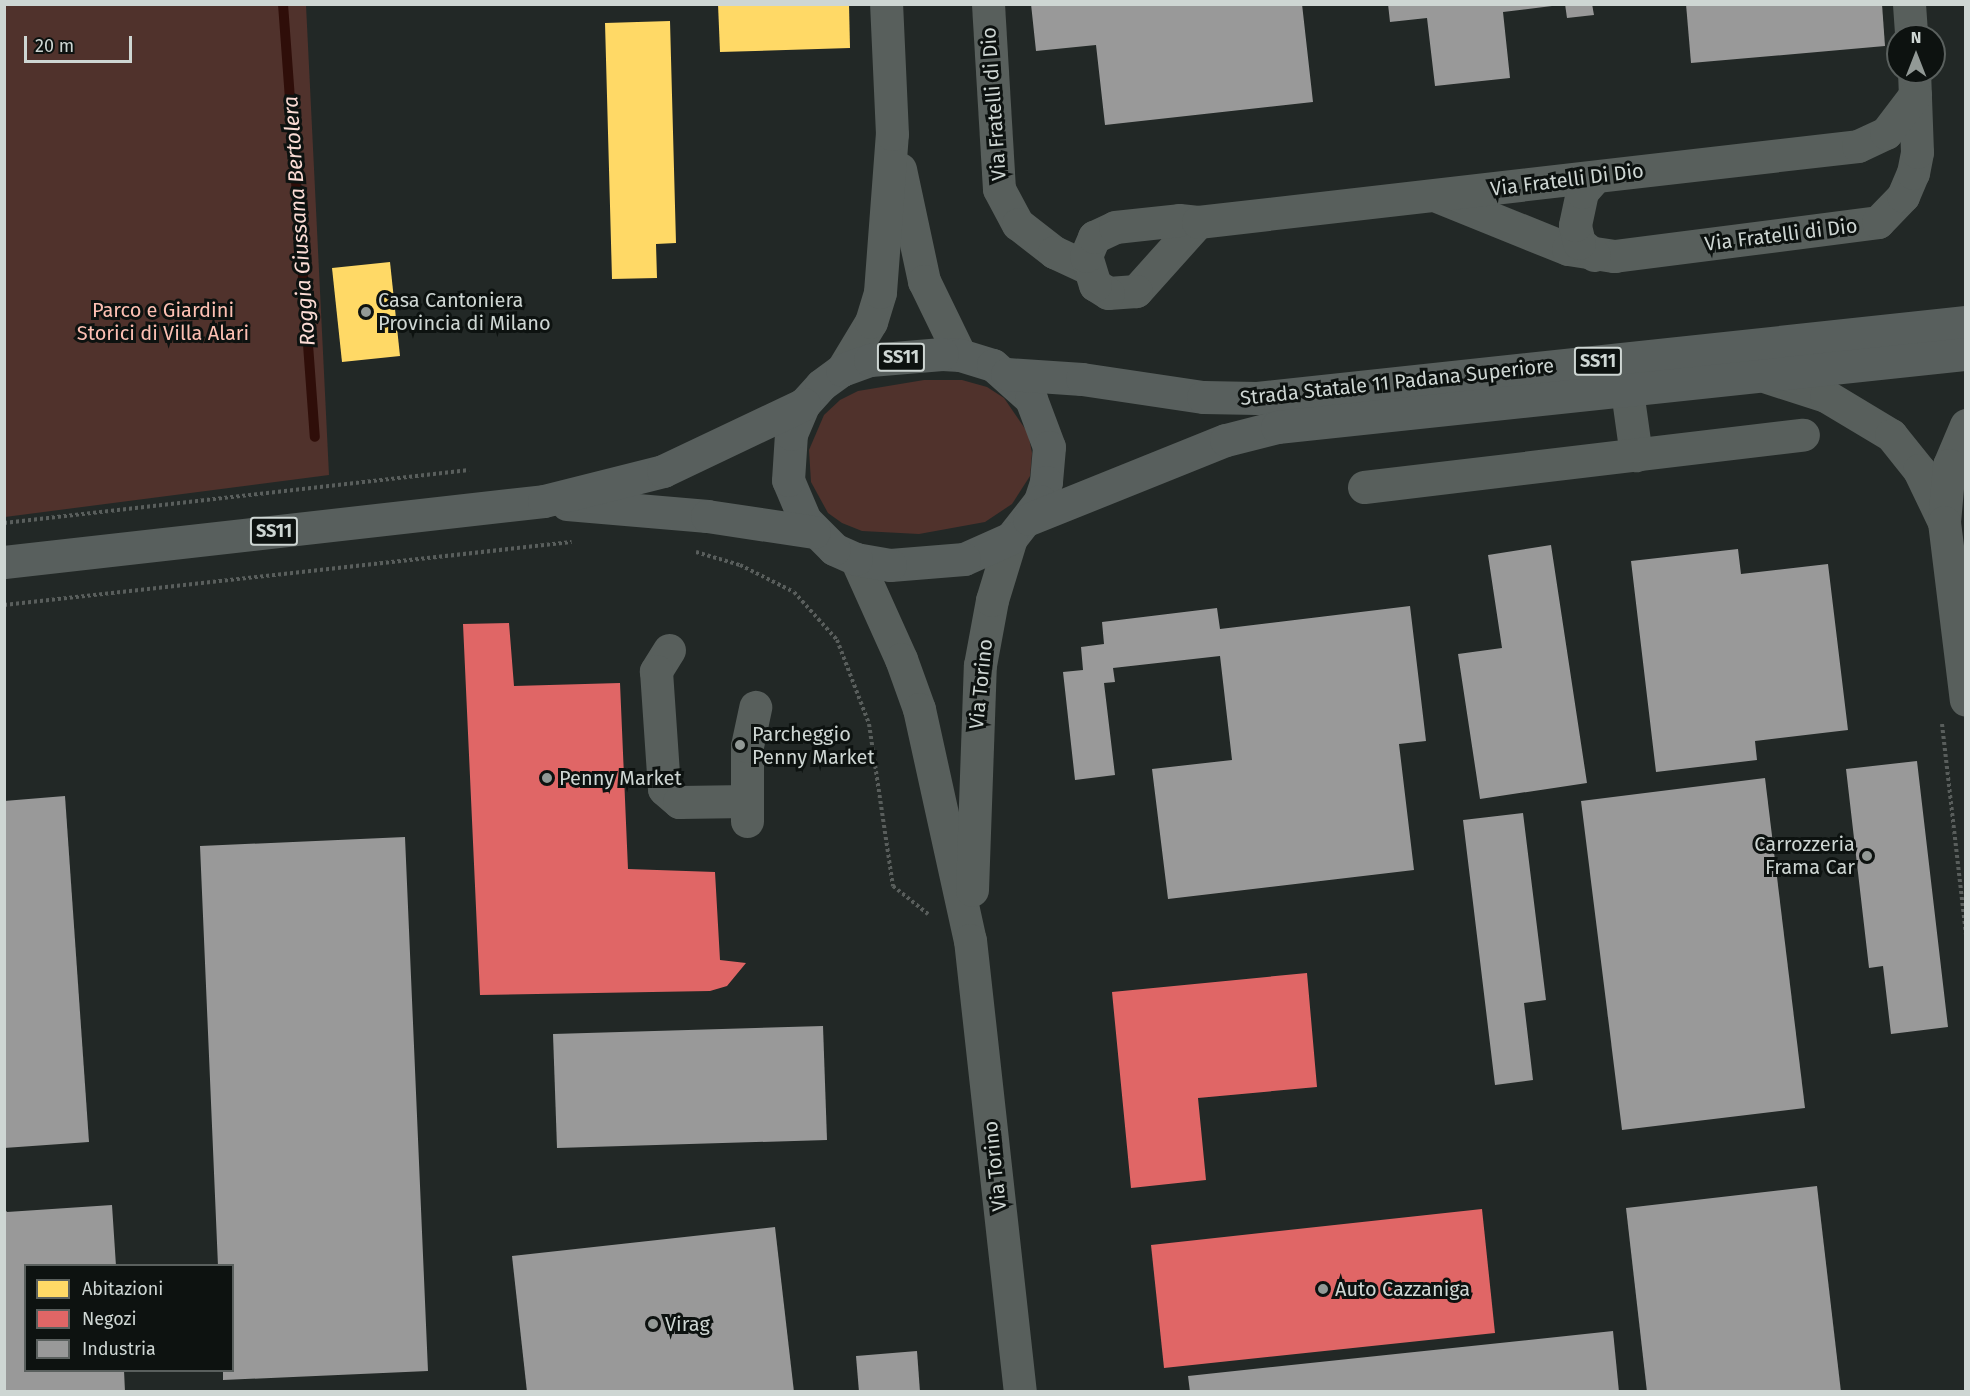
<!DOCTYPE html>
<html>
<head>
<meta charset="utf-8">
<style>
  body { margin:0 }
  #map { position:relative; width:1970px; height:1396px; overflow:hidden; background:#222826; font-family:"Fira Sans",sans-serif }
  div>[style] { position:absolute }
  .green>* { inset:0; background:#50322c }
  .homes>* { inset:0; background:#ffd966 }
  .shops>* { inset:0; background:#e06666 }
  .industry>* { inset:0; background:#999 }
  .stream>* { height:10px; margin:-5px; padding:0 5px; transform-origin:5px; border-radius:5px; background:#2f0e09 }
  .path>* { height:4px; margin-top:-2px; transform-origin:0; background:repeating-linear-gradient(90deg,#595e5c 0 3px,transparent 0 6px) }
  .minor>* { height:33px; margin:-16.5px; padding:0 16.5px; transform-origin:16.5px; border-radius:16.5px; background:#585f5c }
  .major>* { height:33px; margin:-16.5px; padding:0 16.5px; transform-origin:16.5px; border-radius:16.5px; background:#585f5d }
  .dots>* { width:16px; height:16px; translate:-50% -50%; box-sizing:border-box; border:3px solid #0d1210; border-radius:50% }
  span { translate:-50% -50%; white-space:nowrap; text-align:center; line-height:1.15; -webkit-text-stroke:6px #0d1210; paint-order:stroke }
  .shield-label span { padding:2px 4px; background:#0d1210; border:2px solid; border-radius:4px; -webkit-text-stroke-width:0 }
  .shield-label { font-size:18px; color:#ced6d3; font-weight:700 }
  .street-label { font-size:20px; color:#ced6d3 }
  .poi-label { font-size:20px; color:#ced6d3 }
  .left { translate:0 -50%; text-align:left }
  .right { translate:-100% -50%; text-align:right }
  .park-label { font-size:20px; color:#fdc0b3 }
  .water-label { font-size:21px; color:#fcdcd5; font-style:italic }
  .frame { position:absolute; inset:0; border:6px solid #ced6d3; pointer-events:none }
  .legend { position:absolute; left:24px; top:1264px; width:210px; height:108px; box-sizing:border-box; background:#0d1210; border:2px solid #5a605e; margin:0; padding:8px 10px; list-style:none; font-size:18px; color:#ced6d3 }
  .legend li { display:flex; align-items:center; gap:12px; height:30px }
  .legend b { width:30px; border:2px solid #5a605e }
  .north { position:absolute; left:1886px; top:24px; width:60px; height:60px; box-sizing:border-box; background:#0d1210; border:2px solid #5a605e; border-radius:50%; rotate:0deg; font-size:16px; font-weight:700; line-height:24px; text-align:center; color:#ced6d3 }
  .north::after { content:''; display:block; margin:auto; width:21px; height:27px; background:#929996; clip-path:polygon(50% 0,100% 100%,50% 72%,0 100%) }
  .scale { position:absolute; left:24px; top:36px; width:108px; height:27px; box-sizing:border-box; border:3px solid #ced6d3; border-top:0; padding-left:8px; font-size:18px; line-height:21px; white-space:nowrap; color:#ced6d3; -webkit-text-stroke:4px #0d1210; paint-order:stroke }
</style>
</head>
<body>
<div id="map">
  <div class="green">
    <i style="clip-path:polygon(4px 5px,306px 5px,329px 475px,5px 517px)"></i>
    <i style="clip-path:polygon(924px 380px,962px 380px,987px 387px,1004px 398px,1028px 433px,1032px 453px,1030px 476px,1012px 504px,985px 522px,919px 534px,862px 531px,842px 523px,828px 513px,811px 482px,809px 450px,824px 415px,840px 400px,858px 391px)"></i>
  </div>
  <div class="homes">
    <i style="clip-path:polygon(718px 4px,849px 4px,850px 48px,720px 52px)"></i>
    <i style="clip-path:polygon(670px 21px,676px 243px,656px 244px,657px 278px,612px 279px,605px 23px)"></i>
    <i style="clip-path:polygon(390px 262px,400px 356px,342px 362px,332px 268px)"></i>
  </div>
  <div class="shops">
    <i style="clip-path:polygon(509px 623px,514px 686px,620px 683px,628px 869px,715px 872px,720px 960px,746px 963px,727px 986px,710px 991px,480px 995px,463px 624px)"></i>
    <i style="clip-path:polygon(1307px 973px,1317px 1087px,1198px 1098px,1206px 1180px,1131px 1188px,1112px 992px)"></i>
    <i style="clip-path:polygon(1482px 1209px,1495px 1333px,1164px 1368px,1151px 1245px)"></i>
  </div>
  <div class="industry">
    <i style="clip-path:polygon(1031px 4px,1302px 4px,1313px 102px,1105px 125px,1096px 45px,1036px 51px)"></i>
    <i style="clip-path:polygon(1388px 4px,1552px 4px,1552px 6px,1503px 12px,1510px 78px,1435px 86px,1427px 18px,1390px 22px)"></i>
    <i style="clip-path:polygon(1565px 4px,1592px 4px,1594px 15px,1567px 18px)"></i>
    <i style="clip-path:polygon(1686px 4px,1882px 4px,1885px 46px,1691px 63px)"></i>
    <i style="clip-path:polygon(1551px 545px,1587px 783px,1480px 799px,1458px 654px,1502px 648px,1488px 555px)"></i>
    <i style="clip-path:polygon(1738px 549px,1741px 574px,1828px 564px,1848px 730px,1755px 741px,1757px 760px,1656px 772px,1631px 561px)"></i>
    <i style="clip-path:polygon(1410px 606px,1426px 741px,1399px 744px,1414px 870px,1168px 899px,1152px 769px,1232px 760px,1220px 656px,1113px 668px,1115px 682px,1104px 683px,1115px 775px,1075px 780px,1063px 672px,1083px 670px,1081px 647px,1104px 644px,1102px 622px,1217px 608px,1220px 629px)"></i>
    <i style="clip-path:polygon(1917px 761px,1948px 1027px,1891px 1034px,1883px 966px,1869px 968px,1846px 769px)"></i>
    <i style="clip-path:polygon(1765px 778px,1805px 1108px,1622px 1130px,1581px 801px)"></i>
    <i style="clip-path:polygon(65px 796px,89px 1142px,4px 1148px,4px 801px)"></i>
    <i style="clip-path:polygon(1523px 813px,1546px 1000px,1524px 1003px,1533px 1080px,1495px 1085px,1463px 820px)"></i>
    <i style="clip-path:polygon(405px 837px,428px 1371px,223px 1380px,223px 1370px,232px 1370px,232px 1266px,218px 1266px,200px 846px)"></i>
    <i style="clip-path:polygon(823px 1026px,827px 1140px,557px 1148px,553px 1034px)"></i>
    <i style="clip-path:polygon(1817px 1186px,1841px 1392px,1647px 1392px,1626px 1208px)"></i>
    <i style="clip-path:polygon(112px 1205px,116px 1266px,26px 1266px,26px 1370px,124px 1370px,125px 1392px,4px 1392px,4px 1208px,7px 1212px)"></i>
    <i style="clip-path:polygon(775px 1227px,794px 1392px,527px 1392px,512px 1256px)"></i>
    <i style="clip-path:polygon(1613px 1331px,1619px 1392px,1190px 1392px,1188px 1376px)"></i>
    <i style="clip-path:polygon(917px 1351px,920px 1392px,859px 1392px,856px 1356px)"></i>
  </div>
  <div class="stream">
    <i style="left:283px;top:4px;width:434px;rotate:85.8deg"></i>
  </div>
  <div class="path">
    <i style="left:4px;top:523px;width:468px;rotate:-6.5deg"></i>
    <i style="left:696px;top:552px;width:46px;rotate:16.5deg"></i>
    <i style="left:740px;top:565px;width:60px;rotate:26.6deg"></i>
    <i style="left:794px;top:592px;width:64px;rotate:48.1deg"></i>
    <i style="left:837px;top:640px;width:90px;rotate:69.1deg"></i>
    <i style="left:869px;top:724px;width:164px;rotate:81.6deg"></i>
    <i style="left:893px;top:886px;width:45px;rotate:38.7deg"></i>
    <i style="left:4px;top:605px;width:571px;rotate:-6.33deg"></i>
    <i style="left:1942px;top:724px;width:213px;rotate:83.5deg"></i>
  </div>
  <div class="minor">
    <i style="left:988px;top:4px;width:185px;rotate:86.6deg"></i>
    <i style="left:999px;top:189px;width:40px;rotate:62deg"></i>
    <i style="left:1018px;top:224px;width:46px;rotate:37.9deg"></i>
    <i style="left:1054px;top:252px;width:38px;rotate:25deg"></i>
    <i style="left:1909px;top:4px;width:32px;rotate:86deg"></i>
    <i style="left:900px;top:169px;width:115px;rotate:77.9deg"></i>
    <i style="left:924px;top:281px;width:82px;rotate:64.1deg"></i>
    <i style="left:1439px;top:197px;width:139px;rotate:22deg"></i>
    <i style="left:1568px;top:249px;width:47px;rotate:8.7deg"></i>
    <i style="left:1614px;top:256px;width:266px;rotate:-7.3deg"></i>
    <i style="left:1878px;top:222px;width:36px;rotate:-46deg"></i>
    <i style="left:1903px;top:196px;width:25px;rotate:-67deg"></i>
    <i style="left:1913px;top:173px;width:21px;rotate:-79deg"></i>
    <i style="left:1917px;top:152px;width:80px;rotate:-92.1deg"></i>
    <i style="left:1179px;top:220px;width:19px;rotate:6deg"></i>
    <i style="left:1198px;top:222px;width:93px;rotate:131.9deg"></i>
    <i style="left:1136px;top:291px;width:28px;rotate:176deg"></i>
    <i style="left:1108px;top:293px;width:15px;rotate:-148deg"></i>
    <i style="left:1095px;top:285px;width:30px;rotate:-107deg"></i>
    <i style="left:1086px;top:256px;width:21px;rotate:-67deg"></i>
    <i style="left:1094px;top:237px;width:23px;rotate:-25deg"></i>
    <i style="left:1115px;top:227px;width:64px;rotate:-6.2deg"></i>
    <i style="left:1198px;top:222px;width:664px;rotate:-6.57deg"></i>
    <i style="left:1858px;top:146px;width:31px;rotate:-25deg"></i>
    <i style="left:1886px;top:133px;width:48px;rotate:-52.7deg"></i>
    <i style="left:1594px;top:255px;width:19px;rotate:-141deg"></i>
    <i style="left:1579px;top:243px;width:18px;rotate:-103deg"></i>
    <i style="left:1575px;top:225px;width:34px;rotate:-78deg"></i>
    <i style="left:1582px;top:192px;width:20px;rotate:-49deg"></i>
    <i style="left:842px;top:370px;width:56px;rotate:-58.9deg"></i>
    <i style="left:871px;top:322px;width:31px;rotate:-73deg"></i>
    <i style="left:880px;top:292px;width:158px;rotate:-85.7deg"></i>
    <i style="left:892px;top:134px;width:130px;rotate:-92.6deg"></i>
    <i style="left:1767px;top:377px;width:62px;rotate:17.9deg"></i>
    <i style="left:1826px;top:396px;width:76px;rotate:31deg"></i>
    <i style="left:1891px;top:435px;width:45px;rotate:51.3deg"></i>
    <i style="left:1919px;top:470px;width:55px;rotate:64.4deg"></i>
    <i style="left:1627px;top:391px;width:65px;rotate:82deg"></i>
    <i style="left:1966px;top:425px;width:43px;rotate:113deg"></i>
    <i style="left:1949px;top:465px;width:57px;rotate:95deg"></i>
    <i style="left:1944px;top:522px;width:179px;rotate:83deg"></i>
    <i style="left:1364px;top:487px;width:442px;rotate:-6.8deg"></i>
    <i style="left:856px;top:559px;width:110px;rotate:65.8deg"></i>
    <i style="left:901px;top:659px;width:53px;rotate:70.2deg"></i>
    <i style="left:919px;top:709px;width:237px;rotate:77.6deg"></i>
    <i style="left:970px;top:940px;width:455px;rotate:83.7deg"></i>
    <i style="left:669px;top:650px;width:25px;rotate:122deg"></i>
    <i style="left:656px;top:671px;width:118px;rotate:86.1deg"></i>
    <i style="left:664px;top:789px;width:20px;rotate:41deg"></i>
    <i style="left:679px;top:802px;width:68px;rotate:-0.8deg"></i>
    <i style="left:747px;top:821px;width:75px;rotate:-90deg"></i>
    <i style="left:747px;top:746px;width:40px;rotate:-78deg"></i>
    <i style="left:972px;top:890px;width:225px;rotate:-88deg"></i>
    <i style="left:980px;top:665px;width:66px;rotate:-79.5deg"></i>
    <i style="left:992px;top:600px;width:65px;rotate:-73deg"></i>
  </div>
  <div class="major">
    <i style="left:942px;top:354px;width:18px;rotate:3deg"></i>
    <i style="left:960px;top:355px;width:34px;rotate:17deg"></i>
    <i style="left:993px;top:365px;width:51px;rotate:41.8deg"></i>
    <i style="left:1031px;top:399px;width:51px;rotate:69.4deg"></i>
    <i style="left:1049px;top:447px;width:35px;rotate:95deg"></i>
    <i style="left:1046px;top:482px;width:20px;rotate:108deg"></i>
    <i style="left:1040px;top:501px;width:47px;rotate:128.1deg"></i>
    <i style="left:1011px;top:538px;width:51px;rotate:155.9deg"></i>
    <i style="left:964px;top:559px;width:74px;rotate:175.4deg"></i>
    <i style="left:890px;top:565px;width:35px;rotate:-170deg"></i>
    <i style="left:856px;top:559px;width:24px;rotate:-156deg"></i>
    <i style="left:834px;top:549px;width:41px;rotate:-135deg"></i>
    <i style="left:805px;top:520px;width:43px;rotate:-113deg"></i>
    <i style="left:788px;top:480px;width:46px;rotate:-86.3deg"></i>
    <i style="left:791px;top:434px;width:33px;rotate:-67deg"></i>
    <i style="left:804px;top:404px;width:25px;rotate:-48deg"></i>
    <i style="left:821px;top:385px;width:26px;rotate:-36deg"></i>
    <i style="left:842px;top:370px;width:30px;rotate:-20deg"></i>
    <i style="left:870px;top:360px;width:72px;rotate:-4.8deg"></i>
    <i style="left:1007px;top:374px;width:75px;rotate:3.8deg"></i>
    <i style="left:1082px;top:379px;width:122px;rotate:8.5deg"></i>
    <i style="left:1203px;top:397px;width:54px;rotate:1.1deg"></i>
    <i style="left:1257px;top:398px;width:713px;rotate:-6.12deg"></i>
    <i style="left:567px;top:504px;width:141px;rotate:4.9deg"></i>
    <i style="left:707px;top:516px;width:108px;rotate:8.5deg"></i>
    <i style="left:1029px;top:519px;width:212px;rotate:-21.9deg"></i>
    <i style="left:1226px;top:440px;width:53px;rotate:-14.3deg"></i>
    <i style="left:1277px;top:427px;width:693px;rotate:-6.05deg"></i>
    <i style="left:4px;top:562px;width:543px;rotate:-6.44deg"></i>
    <i style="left:544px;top:501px;width:123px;rotate:-14.1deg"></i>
    <i style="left:663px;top:471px;width:156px;rotate:-25.4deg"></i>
  </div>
  <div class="dots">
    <i style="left:366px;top:312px;background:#929996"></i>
    <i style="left:740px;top:745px;background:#929996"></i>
    <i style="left:547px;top:778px;background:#929996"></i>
    <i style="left:1867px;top:856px;background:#929996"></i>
    <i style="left:1323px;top:1289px;background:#929996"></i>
    <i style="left:653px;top:1324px;background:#929996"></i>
  </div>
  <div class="shield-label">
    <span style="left:901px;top:357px">SS11</span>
    <span style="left:1598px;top:361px">SS11</span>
    <span style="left:274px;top:531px">SS11</span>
  </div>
  <div class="street-label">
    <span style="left:994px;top:104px;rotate:-94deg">Via Fratelli di Dio</span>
    <span style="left:1567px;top:180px;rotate:-7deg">Via Fratelli Di Dio</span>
    <span style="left:1781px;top:235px;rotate:-7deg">Via Fratelli di Dio</span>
    <span style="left:1397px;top:382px;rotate:-6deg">Strada Statale 11 Padana Superiore</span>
    <span style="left:981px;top:684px;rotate:-84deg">Via Torino</span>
    <span style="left:995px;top:1166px;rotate:-96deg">Via Torino</span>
  </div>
  <div class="poi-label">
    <span class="left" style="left:378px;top:312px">Casa Cantoniera<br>Provincia di Milano</span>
    <span class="left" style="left:752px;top:746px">Parcheggio<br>Penny Market</span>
    <span class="left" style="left:559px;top:778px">Penny Market</span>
    <span class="right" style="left:1855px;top:856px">Carrozzeria<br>Frama Car</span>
    <span class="left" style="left:1335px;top:1289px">Auto Cazzaniga</span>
    <span class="left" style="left:665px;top:1324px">Virag</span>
  </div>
  <div class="park-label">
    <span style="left:163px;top:322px">Parco e Giardini<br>Storici di Villa Alari</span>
  </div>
  <div class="water-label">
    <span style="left:299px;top:221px;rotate:-94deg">Roggia Giussana Bertolera</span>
  </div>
  <div class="frame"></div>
  <ul class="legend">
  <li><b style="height:16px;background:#ffd966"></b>Abitazioni</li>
  <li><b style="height:16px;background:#e06666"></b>Negozi</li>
  <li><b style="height:16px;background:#999"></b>Industria</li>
  </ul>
  <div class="north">N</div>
  <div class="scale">20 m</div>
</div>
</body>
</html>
